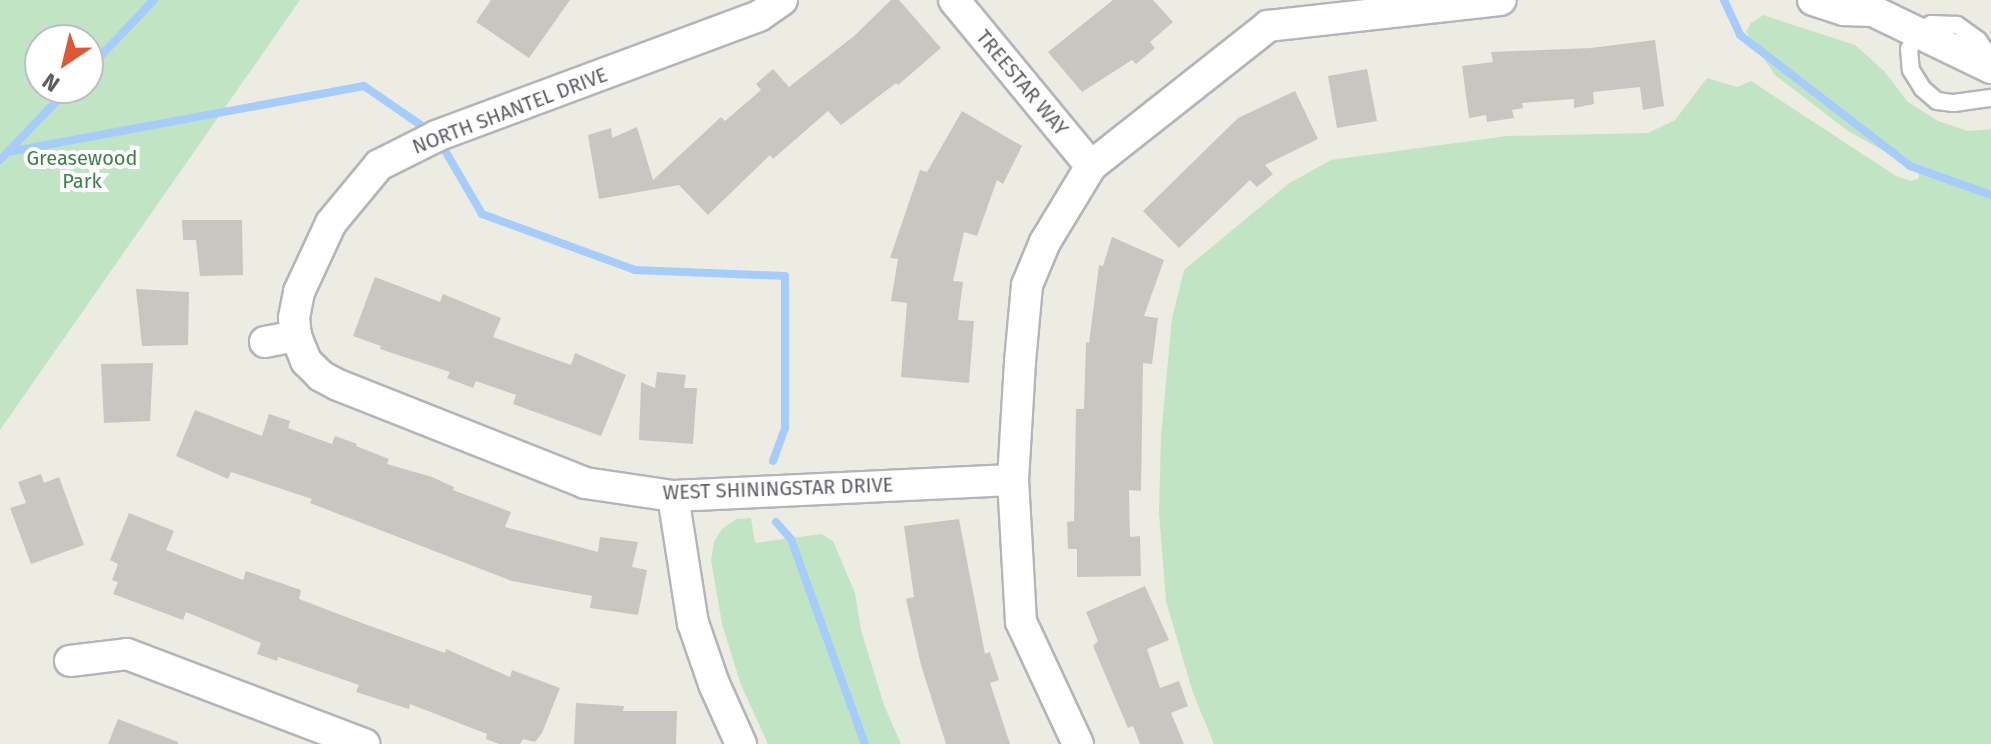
<!DOCTYPE html>
<html>
<head>
<meta charset="utf-8">
<style>
  body { margin:0 }
  #map { position:relative; width:1991px; height:744px; overflow:hidden; background:#edece3; font-family:"Fira Sans",sans-serif }
  div>[style] { position:absolute }
  .green>* { inset:0; background:#c0e4c4 }
  .stream>* { height:8px; margin:-4px; padding:0 4px; transform-origin:4px; border-radius:4px; background:#a5ccfb }
  .building>* { inset:0; background:#c8c6c0 }
  .roads { filter:drop-shadow(2px 0 #b3b5ba) drop-shadow(-2px 0 #b3b5ba) drop-shadow(0 2px #b3b5ba) drop-shadow(0 -2px #b3b5ba) }
  .service>* { height:16px; margin:-8px; padding:0 8px; transform-origin:8px; border-radius:8px; background:#fff }
  .minor>* { height:30px; margin:-15px; padding:0 15px; transform-origin:15px; border-radius:15px; background:#fff }
  span { translate:-50% -50%; white-space:nowrap; text-align:center; line-height:1.15; -webkit-text-stroke:8px #fff; paint-order:stroke }
  .street-label { font-size:20px; color:#5b5e63 }
  .park-label { font-size:20px; color:#398445 }
  .north { position:absolute; left:24px; top:24px; width:80px; height:80px; box-sizing:border-box; background:#fff; border:2px solid #bdbfc1; border-radius:50%; rotate:215deg; font-size:22px; font-weight:700; line-height:32px; text-align:center; color:#5b5e63 }
  .north::after { content:''; display:block; margin:auto; width:28px; height:36px; background:#e15635; clip-path:polygon(50% 0,100% 100%,50% 72%,0 100%) }
</style>
</head>
<body>
<div id="map">
  <div class="green">
    <i style="clip-path:polygon(evenodd,0 0,300px 0,0 430px,0 0,40px 40px,88px 40px,88px 88px,40px 88px,40px 40px)"></i>
    <i style="clip-path:polygon(1763px 15px,1855px 45px,1884px 71px,1908px 102px,1938px 121px,1968px 131px,1991px 129px,1991px 744px,1214px 744px,1193px 693px,1166px 601px,1159px 513px,1161px 436px,1172px 318px,1184px 270px,1288px 184px,1331px 160px,1507px 136px,1648px 133px,1675px 120px,1707px 78px,1737px 87px,1751px 81px,1896px 176px,1911px 181px,1918px 179px,1920px 171px,1848px 131px,1775px 75px,1746px 32px,1751px 23px)"></i>
    <i style="clip-path:polygon(751px 518px,755px 543px,821px 534px,833px 541px,855px 593px,861px 630px,884px 705px,901px 744px,768px 744px,741px 685px,722px 624px,711px 560px,714px 542px,722px 529px,736px 519px)"></i>
  </div>
  <div class="stream">
    <i style="left:1724px;top:0;width:38px;rotate:65deg"></i>
    <i style="left:1740px;top:35px;width:215px;rotate:37.6deg"></i>
    <i style="left:1910px;top:166px;width:86px;rotate:19.7deg"></i>
    <i style="left:88px;top:69px;width:95px;rotate:-46.3deg"></i>
    <i style="left:440px;top:142px;width:83px;rotate:59.7deg"></i>
    <i style="left:482px;top:214px;width:163px;rotate:20.1deg"></i>
    <i style="left:635px;top:270px;width:150px;rotate:2.3deg"></i>
    <i style="left:785px;top:276px;width:152px;rotate:90deg"></i>
    <i style="left:785px;top:428px;width:35px;rotate:110deg"></i>
    <i style="left:8px;top:152px;width:362px;rotate:-10.5deg"></i>
    <i style="left:364px;top:86px;width:81px;rotate:34.5deg"></i>
    <i style="left:0;top:160px;width:100px;rotate:-46.2deg"></i>
    <i style="left:776px;top:522px;width:23px;rotate:49deg"></i>
    <i style="left:791px;top:539px;width:218px;rotate:70.2deg"></i>
  </div>
  <div class="building">
    <i style="clip-path:polygon(491px 0,570px 0,529px 58px,476px 22px)"></i>
    <i style="clip-path:polygon(891px 0,899px 0,941px 48px,898px 85px,896px 83px,841px 125px,828px 111px,773px 159px,770px 155px,708px 215px,679px 185px,599px 199px,588px 135px,611px 128px,612px 138px,637px 127px,653px 180px,721px 117px,725px 121px,761px 90px,756px 84px,773px 69px,789px 87px,854px 36px)"></i>
    <i style="clip-path:polygon(1113px 0,1153px 0,1173px 22px,1150px 42px,1155px 48px,1136px 64px,1132px 60px,1082px 92px,1048px 52px)"></i>
    <i style="clip-path:polygon(1655px 40px,1664px 106px,1643px 110px,1640px 87px,1593px 92px,1594px 104px,1574px 108px,1574px 99px,1522px 103px,1523px 108px,1512px 110px,1514px 118px,1487px 122px,1486px 115px,1469px 118px,1462px 66px,1493px 62px,1491px 52px,1591px 48px)"></i>
    <i style="clip-path:polygon(1367px 69px,1377px 121px,1337px 128px,1328px 76px)"></i>
    <i style="clip-path:polygon(1295px 91px,1318px 139px,1265px 165px,1273px 174px,1257px 187px,1250px 180px,1179px 248px,1143px 211px,1238px 118px)"></i>
    <i style="clip-path:polygon(962px 111px,1022px 146px,1003px 184px,997px 180px,977px 236px,964px 232px,953px 281px,963px 282px,958px 320px,974px 321px,969px 383px,901px 377px,907px 303px,891px 301px,898px 259px,890px 258px,920px 170px,927px 172px)"></i>
    <i style="clip-path:polygon(182px 220px,242px 220px,243px 275px,200px 276px,196px 240px,183px 240px)"></i>
    <i style="clip-path:polygon(1112px 237px,1164px 260px,1144px 316px,1158px 318px,1152px 364px,1143px 363px,1141px 491px,1129px 490px,1130px 537px,1140px 536px,1141px 576px,1077px 577px,1077px 549px,1068px 549px,1067px 522px,1074px 521px,1076px 409px,1084px 409px,1086px 342px,1089px 343px,1099px 265px,1103px 266px)"></i>
    <i style="clip-path:polygon(375px 277px,440px 302px,443px 294px,501px 318px,493px 337px,571px 365px,575px 353px,626px 375px,601px 436px,513px 404px,516px 395px,476px 381px,473px 388px,447px 378px,450px 372px,380px 349px,381px 346px,353px 336px)"></i>
    <i style="clip-path:polygon(136px 289px,189px 292px,188px 345px,142px 346px)"></i>
    <i style="clip-path:polygon(153px 363px,150px 421px,104px 423px,101px 364px)"></i>
    <i style="clip-path:polygon(657px 372px,686px 375px,684px 388px,697px 388px,693px 444px,639px 440px,641px 382px,655px 388px)"></i>
    <i style="clip-path:polygon(195px 410px,262px 436px,269px 414px,290px 421px,288px 428px,332px 444px,335px 436px,357px 444px,356px 446px,389px 459px,387px 464px,432px 477px,454px 487px,453px 490px,511px 512px,505px 527px,598px 552px,600px 537px,638px 542px,632px 567px,647px 570px,638px 615px,590px 608px,592px 596px,512px 581px,310px 503px,312px 499px,231px 472px,228px 479px,176px 456px)"></i>
    <i style="clip-path:polygon(41px 474px,44px 483px,59px 477px,84px 545px,31px 564px,10px 508px,26px 503px,18px 482px)"></i>
    <i style="clip-path:polygon(129px 513px,174px 531px,166px 550px,243px 580px,246px 571px,301px 590px,299px 599px,362px 623px,445px 653px,446px 649px,510px 677px,512px 670px,560px 688px,542px 733px,535px 742px,523px 739px,520px 744px,499px 744px,486px 739px,487px 734px,410px 704px,409px 709px,356px 692px,359px 685px,278px 657px,277px 661px,257px 654px,261px 643px,186px 612px,183px 620px,113px 594px,118px 582px,112px 580px,118px 564px,110px 560px)"></i>
    <i style="clip-path:polygon(959px 519px,985px 654px,990px 652px,999px 680px,990px 683px,1010px 744px,946px 744px,921px 665px,906px 599px,914px 597px,904px 526px)"></i>
    <i style="clip-path:polygon(1145px 586px,1169px 640px,1147px 649px,1160px 688px,1179px 681px,1188px 706px,1171px 713px,1184px 744px,1140px 744px,1133px 726px,1128px 728px,1093px 646px,1098px 641px,1086px 612px)"></i>
    <i style="clip-path:polygon(576px 703px,624px 706px,623px 711px,677px 711px,676px 744px,574px 744px)"></i>
    <i style="clip-path:polygon(118px 719px,178px 742px,178px 744px,108px 744px)"></i>
  </div>
  <div class="roads">
    <div class="service">
      <i style="left:1991px;top:59px;width:23px;rotate:-124deg"></i>
      <i style="left:1978px;top:40px;width:26px;rotate:-144deg"></i>
      <i style="left:1957px;top:25px;width:26px;rotate:-178deg"></i>
      <i style="left:1931px;top:24px;width:16px;rotate:140deg"></i>
      <i style="left:1919px;top:34px;width:18px;rotate:124deg"></i>
      <i style="left:1909px;top:49px;width:21px;rotate:85deg"></i>
      <i style="left:1911px;top:70px;width:22px;rotate:58deg"></i>
      <i style="left:1923px;top:89px;width:18px;rotate:41deg"></i>
      <i style="left:1937px;top:101px;width:17px;rotate:7deg"></i>
      <i style="left:1954px;top:103px;width:37px;rotate:-8deg"></i>
    </div>
    <div class="minor">
      <i style="left:782px;top:0;width:28px;rotate:145deg"></i>
      <i style="left:759px;top:16px;width:344px;rotate:159.6deg"></i>
      <i style="left:437px;top:136px;width:65px;rotate:153.4deg"></i>
      <i style="left:379px;top:165px;width:75px;rotate:129.6deg"></i>
      <i style="left:331px;top:223px;width:76px;rotate:114.9deg"></i>
      <i style="left:299px;top:292px;width:26px;rotate:101deg"></i>
      <i style="left:294px;top:318px;width:18px;rotate:84deg"></i>
      <i style="left:296px;top:336px;width:27px;rotate:68deg"></i>
      <i style="left:306px;top:361px;width:21px;rotate:45deg"></i>
      <i style="left:321px;top:376px;width:19px;rotate:28deg"></i>
      <i style="left:338px;top:385px;width:266px;rotate:21.6deg"></i>
      <i style="left:585px;top:483px;width:89px;rotate:8.4deg"></i>
      <i style="left:673px;top:496px;width:340px;rotate:-2.7deg"></i>
      <i style="left:954px;top:0;width:215px;rotate:50.5deg"></i>
      <i style="left:1813px;top:0;width:33px;rotate:18deg"></i>
      <i style="left:1844px;top:10px;width:29px;rotate:2deg"></i>
      <i style="left:1873px;top:11px;width:131px;rotate:25.8deg"></i>
      <i style="left:265px;top:342px;width:32px;rotate:-11deg"></i>
      <i style="left:673px;top:496px;width:129px;rotate:81.1deg"></i>
      <i style="left:693px;top:623px;width:65px;rotate:71deg"></i>
      <i style="left:714px;top:684px;width:66px;rotate:65.8deg"></i>
      <i style="left:70px;top:661px;width:57px;rotate:-7deg"></i>
      <i style="left:127px;top:654px;width:254px;rotate:20.8deg"></i>
      <i style="left:1078px;top:744px;width:135px;rotate:-115deg"></i>
      <i style="left:1021px;top:622px;width:142px;rotate:-93.2deg"></i>
      <i style="left:1013px;top:480px;width:118px;rotate:-86.6deg"></i>
      <i style="left:1020px;top:362px;width:77px;rotate:-84.8deg"></i>
      <i style="left:1027px;top:285px;width:47px;rotate:-67.3deg"></i>
      <i style="left:1045px;top:242px;width:89px;rotate:-58.8deg"></i>
      <i style="left:1091px;top:166px;width:226px;rotate:-38.3deg"></i>
      <i style="left:1268px;top:26px;width:234px;rotate:-6.4deg"></i>
    </div>
  </div>
  <div class="street-label">
    <span style="left:1022px;top:83px;rotate:50deg">TREESTAR WAY</span>
    <span style="left:510px;top:111px;rotate:-21deg">NORTH SHANTEL DRIVE</span>
    <span style="left:778px;top:489px;rotate:-2deg">WEST SHININGSTAR DRIVE</span>
  </div>
  <div class="park-label">
    <span style="left:82px;top:170px">Greasewood<br>Park</span>
  </div>
  <div class="north">N</div>
</div>
</body>
</html>
